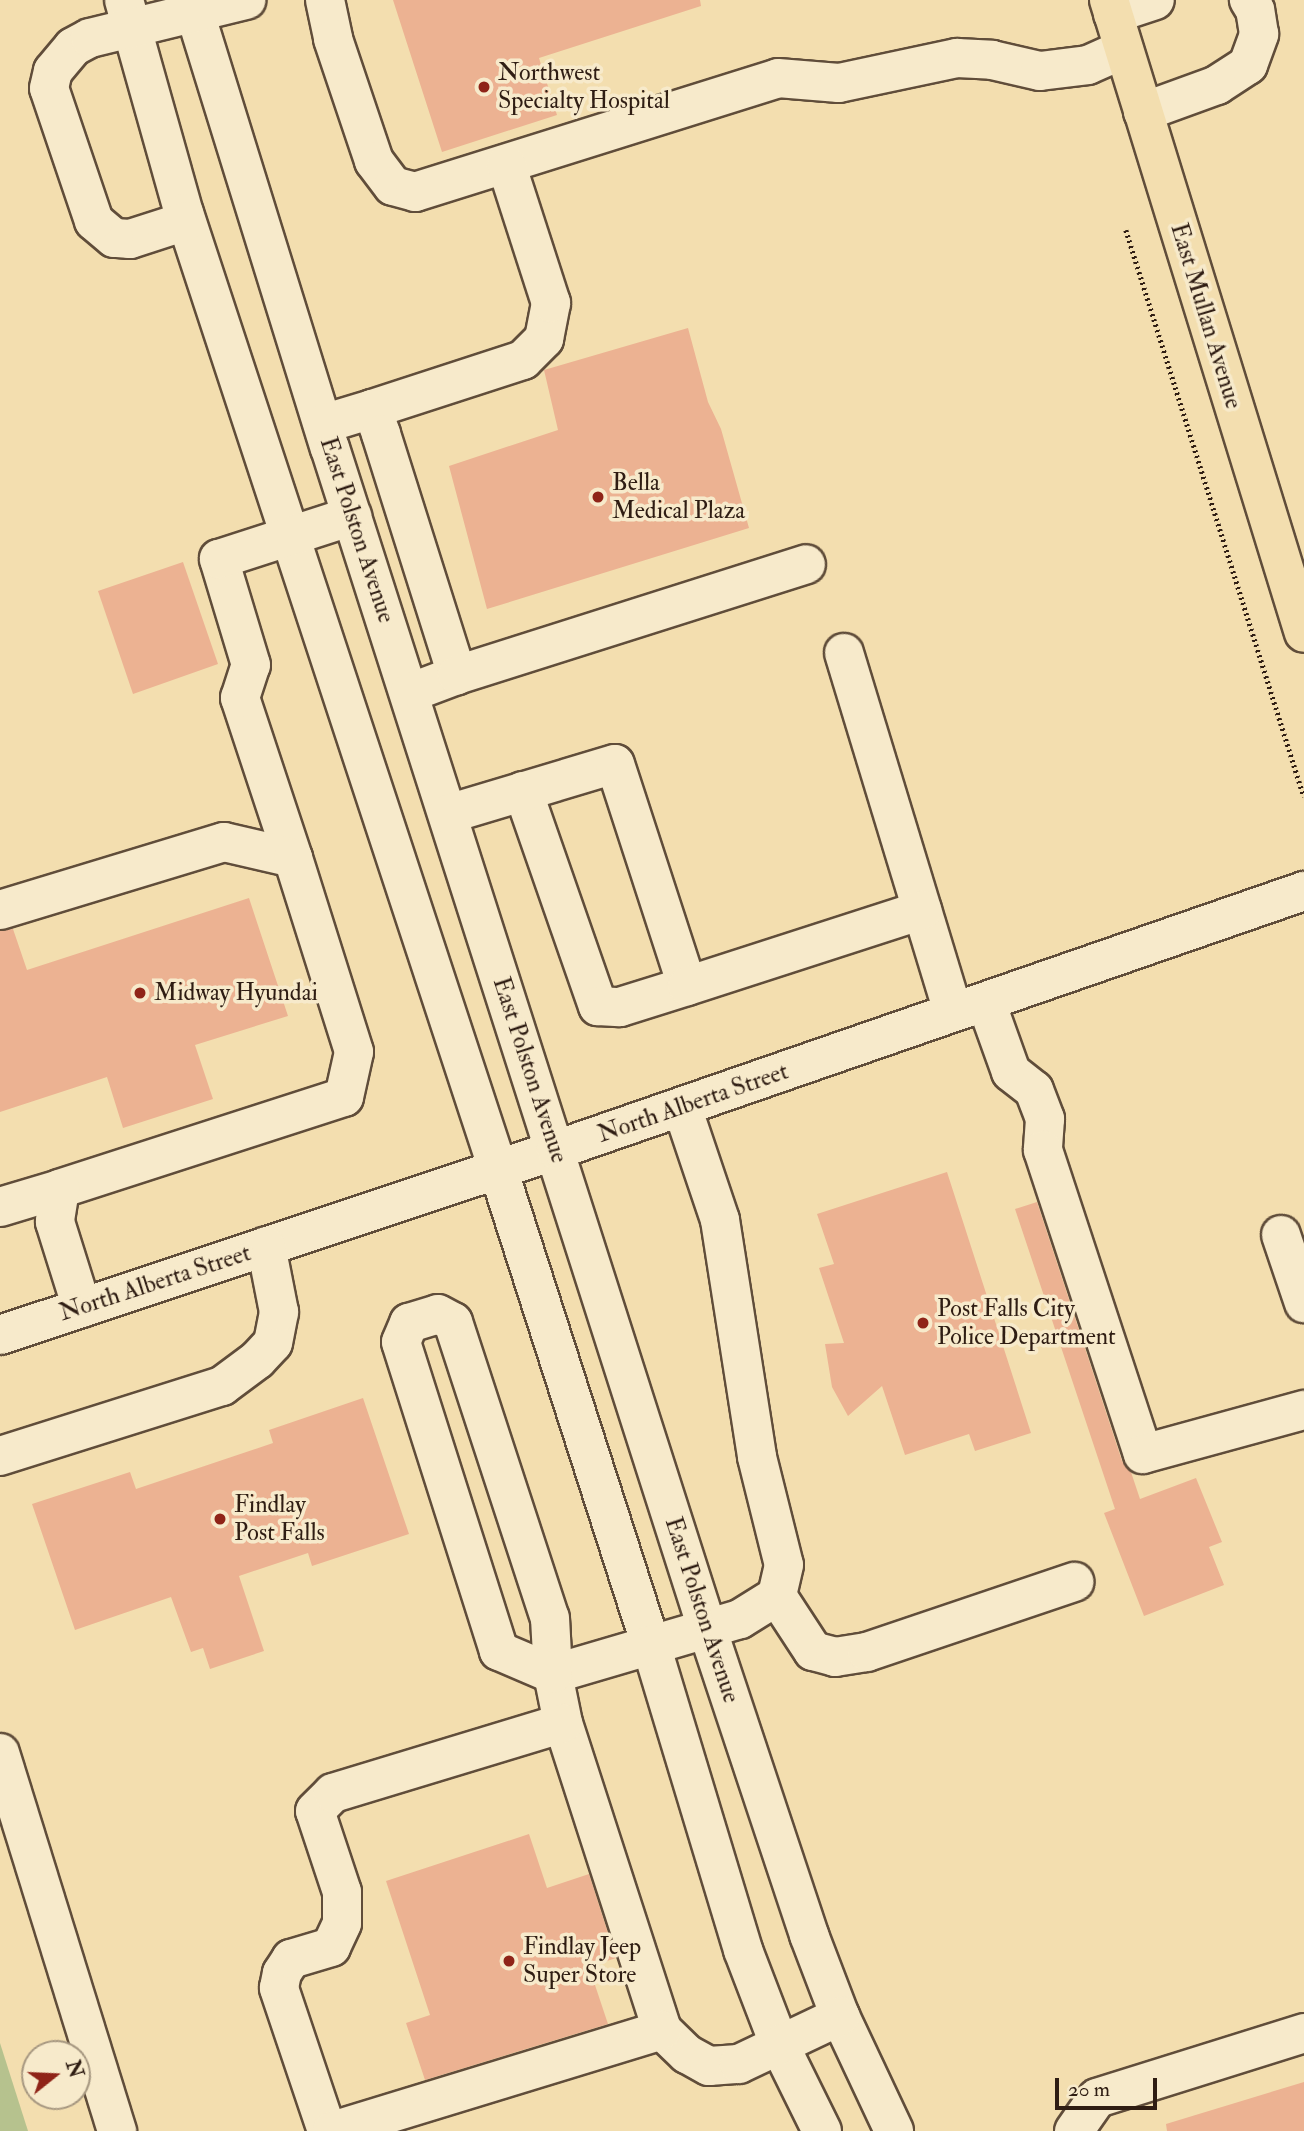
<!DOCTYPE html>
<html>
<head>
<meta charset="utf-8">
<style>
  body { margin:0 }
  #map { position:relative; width:1304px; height:2131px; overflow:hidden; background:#f3deaf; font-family:"IM FELL Double Pica",serif }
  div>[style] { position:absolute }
  .green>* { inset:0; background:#b6c28e }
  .building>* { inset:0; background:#ecb292 }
  .path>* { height:4.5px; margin-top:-2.25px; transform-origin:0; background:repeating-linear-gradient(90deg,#2f1d13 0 2px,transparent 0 5.5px) }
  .roads { filter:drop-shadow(2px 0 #604d3a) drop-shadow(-2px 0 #604d3a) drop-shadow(0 2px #604d3a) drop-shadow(0 -2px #604d3a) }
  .minor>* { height:38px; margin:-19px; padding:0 19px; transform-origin:19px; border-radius:19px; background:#f7eacb }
  .major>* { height:38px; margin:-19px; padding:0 19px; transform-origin:19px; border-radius:19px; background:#f3deaf }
  .dots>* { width:19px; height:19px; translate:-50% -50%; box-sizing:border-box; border:4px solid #f7eacb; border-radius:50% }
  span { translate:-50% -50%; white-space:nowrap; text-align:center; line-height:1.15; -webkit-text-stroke:7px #f7eacb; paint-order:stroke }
  .poi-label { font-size:24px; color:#2f1d13 }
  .left { translate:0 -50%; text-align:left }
  .street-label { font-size:24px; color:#2f1d13 }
  .north { position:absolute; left:21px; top:2040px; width:70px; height:70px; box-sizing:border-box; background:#f7eacb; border:2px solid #a79881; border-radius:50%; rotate:72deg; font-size:19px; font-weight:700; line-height:28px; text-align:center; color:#2f1d13 }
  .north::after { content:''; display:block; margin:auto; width:24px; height:32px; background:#8f2418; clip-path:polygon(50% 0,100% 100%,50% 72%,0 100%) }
  .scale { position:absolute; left:1055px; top:2078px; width:102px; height:32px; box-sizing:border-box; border:4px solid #2f1d13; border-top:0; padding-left:9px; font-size:21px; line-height:24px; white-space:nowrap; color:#2f1d13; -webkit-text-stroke:5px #f7eacb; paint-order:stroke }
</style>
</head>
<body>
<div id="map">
  <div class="green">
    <i style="clip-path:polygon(0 2043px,28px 2131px,0 2131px)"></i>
  </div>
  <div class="building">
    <i style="clip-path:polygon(393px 0,700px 0,701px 6px,539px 58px,557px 115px,442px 152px)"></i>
    <i style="clip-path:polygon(688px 328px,708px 402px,721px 429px,749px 528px,487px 609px,449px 466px,558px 430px,544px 370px)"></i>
    <i style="clip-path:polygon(183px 562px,218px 664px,133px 694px,98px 591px)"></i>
    <i style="clip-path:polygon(249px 898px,288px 1016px,195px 1045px,213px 1099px,123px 1128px,107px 1077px,0 1112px,0 931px,13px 929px,27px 970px)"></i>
    <i style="clip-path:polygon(947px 1172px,1031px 1433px,975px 1451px,969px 1434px,905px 1455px,882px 1386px,848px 1416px,832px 1387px,825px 1344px,844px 1343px,819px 1268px,834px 1264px,817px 1214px)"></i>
    <i style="clip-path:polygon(1037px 1202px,1122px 1461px,1131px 1472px,1140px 1499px,1196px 1478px,1222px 1542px,1209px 1547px,1224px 1585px,1144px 1616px,1104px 1513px,1115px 1509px,1015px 1209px)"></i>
    <i style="clip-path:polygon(363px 1398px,409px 1534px,312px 1566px,308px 1553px,239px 1576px,264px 1651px,210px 1669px,203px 1648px,191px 1652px,171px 1597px,75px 1630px,32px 1504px,130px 1472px,136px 1489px,273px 1443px,269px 1430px)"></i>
    <i style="clip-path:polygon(529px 1834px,547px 1888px,589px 1874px,616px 1958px,589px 1967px,608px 2024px,425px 2080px,406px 2023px,430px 2015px,386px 1881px)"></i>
    <i style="clip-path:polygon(1304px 2082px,1304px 2131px,1167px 2131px,1166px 2124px)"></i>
  </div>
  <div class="path">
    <i style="left:1126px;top:230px;width:594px;rotate:72.57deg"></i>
  </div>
  <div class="roads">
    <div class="minor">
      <i style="left:124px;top:0;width:221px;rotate:74.3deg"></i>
      <i style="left:184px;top:213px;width:1006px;rotate:71.82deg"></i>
      <i style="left:498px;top:1169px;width:500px;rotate:72.2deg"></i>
      <i style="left:651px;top:1645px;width:319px;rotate:73.2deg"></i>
      <i style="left:743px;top:1950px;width:101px;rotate:69deg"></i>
      <i style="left:779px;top:2044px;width:97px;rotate:63.7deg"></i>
      <i style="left:191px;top:0;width:469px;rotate:72.8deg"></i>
      <i style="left:330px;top:448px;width:1239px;rotate:72.28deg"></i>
      <i style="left:707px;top:1628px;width:324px;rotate:71.6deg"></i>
      <i style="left:809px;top:1935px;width:87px;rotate:69.1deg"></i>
      <i style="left:840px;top:2016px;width:127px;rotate:64.8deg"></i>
      <i style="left:325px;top:0;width:40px;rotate:78deg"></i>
      <i style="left:333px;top:39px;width:129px;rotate:71.4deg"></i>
      <i style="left:374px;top:161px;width:31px;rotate:53deg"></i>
      <i style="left:393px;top:186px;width:23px;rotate:15deg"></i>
      <i style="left:415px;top:192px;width:380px;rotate:-17.4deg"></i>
      <i style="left:778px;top:78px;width:61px;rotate:4.7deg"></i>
      <i style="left:839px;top:83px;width:121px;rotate:-12deg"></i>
      <i style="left:957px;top:58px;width:35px;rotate:3deg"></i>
      <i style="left:992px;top:60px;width:49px;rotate:12.9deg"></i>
      <i style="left:1040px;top:71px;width:48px;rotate:-7.1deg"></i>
      <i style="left:1088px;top:65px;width:39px;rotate:-24deg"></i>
      <i style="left:1113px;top:14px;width:44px;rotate:-18.4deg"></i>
      <i style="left:1143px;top:112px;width:79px;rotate:-20deg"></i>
      <i style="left:1217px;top:85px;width:37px;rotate:-33deg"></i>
      <i style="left:1248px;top:65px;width:33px;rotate:-70deg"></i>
      <i style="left:1259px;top:34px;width:24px;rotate:-99deg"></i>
      <i style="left:1255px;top:10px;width:12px;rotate:-121deg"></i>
      <i style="left:186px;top:221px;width:59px;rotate:162.2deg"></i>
      <i style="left:130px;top:239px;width:16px;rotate:-176deg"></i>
      <i style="left:114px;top:238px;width:26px;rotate:-140deg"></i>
      <i style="left:94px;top:221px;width:140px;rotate:-108.7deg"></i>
      <i style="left:49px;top:88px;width:17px;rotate:-77deg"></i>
      <i style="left:53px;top:71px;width:31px;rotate:-50deg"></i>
      <i style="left:73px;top:47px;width:19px;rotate:-28deg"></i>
      <i style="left:90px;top:38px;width:161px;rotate:-13.7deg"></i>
      <i style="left:372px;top:409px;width:159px;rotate:-18deg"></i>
      <i style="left:523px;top:360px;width:30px;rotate:-45deg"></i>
      <i style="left:544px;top:339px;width:37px;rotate:-79deg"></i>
      <i style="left:551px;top:303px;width:146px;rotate:-107.9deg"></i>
      <i style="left:323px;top:424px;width:51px;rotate:-17deg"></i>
      <i style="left:372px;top:409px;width:27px;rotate:70deg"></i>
      <i style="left:381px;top:434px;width:253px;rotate:72.5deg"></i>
      <i style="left:457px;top:675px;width:51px;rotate:159.4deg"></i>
      <i style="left:844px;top:653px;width:375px;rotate:73.1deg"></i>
      <i style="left:457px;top:675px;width:366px;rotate:-17.6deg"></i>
      <i style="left:523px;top:791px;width:228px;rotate:70.8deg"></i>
      <i style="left:598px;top:1006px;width:22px;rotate:3deg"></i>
      <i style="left:620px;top:1007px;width:70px;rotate:-17.4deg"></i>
      <i style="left:448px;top:814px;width:174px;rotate:-16.7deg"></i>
      <i style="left:615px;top:764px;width:233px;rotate:72deg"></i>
      <i style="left:687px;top:986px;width:247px;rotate:-17.9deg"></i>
      <i style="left:293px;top:858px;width:169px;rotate:-108.3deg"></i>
      <i style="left:240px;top:698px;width:35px;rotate:-72deg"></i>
      <i style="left:251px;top:665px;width:111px;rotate:-106.8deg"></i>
      <i style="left:219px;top:559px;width:140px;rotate:-17.9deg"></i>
      <i style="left:0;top:910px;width:234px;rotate:-16.9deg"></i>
      <i style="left:224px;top:842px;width:71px;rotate:13.1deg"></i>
      <i style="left:293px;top:858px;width:203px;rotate:72.5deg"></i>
      <i style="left:354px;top:1052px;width:46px;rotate:102.5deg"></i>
      <i style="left:344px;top:1097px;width:299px;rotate:162.1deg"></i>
      <i style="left:60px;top:1189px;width:33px;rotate:99deg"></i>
      <i style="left:55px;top:1222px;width:90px;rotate:72.6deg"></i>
      <i style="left:986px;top:1002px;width:74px;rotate:70.3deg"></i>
      <i style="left:1011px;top:1072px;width:29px;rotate:38deg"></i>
      <i style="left:1034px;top:1090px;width:31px;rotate:69deg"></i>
      <i style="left:1045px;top:1119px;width:31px;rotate:94deg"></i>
      <i style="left:1043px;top:1150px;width:320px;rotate:71.8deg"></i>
      <i style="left:1143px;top:1454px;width:167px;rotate:-15.3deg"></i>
      <i style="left:682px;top:1107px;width:119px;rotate:71.4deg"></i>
      <i style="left:720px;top:1220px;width:240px;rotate:81.1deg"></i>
      <i style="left:757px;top:1457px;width:111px;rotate:76deg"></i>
      <i style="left:784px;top:1565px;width:32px;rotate:103deg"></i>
      <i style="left:777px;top:1596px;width:44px;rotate:148.1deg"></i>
      <i style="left:740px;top:1619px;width:195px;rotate:163.6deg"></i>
      <i style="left:553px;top:1674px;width:50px;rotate:78.5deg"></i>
      <i style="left:563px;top:1723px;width:323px;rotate:72.1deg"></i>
      <i style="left:662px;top:2030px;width:35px;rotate:44deg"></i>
      <i style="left:687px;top:2054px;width:25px;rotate:29deg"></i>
      <i style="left:709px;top:2066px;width:30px;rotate:-4deg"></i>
      <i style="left:739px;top:2064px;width:112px;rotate:-25.4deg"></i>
      <i style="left:0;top:1207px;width:63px;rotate:-16.7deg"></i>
      <i style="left:1281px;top:1235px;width:72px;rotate:71.3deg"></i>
      <i style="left:438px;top:1314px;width:17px;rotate:28deg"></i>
      <i style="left:453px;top:1322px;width:311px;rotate:71.9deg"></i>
      <i style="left:550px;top:1618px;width:56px;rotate:86.9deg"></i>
      <i style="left:553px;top:1674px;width:59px;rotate:-156.9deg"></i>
      <i style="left:499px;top:1651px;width:324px;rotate:-107.6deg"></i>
      <i style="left:401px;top:1342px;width:21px;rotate:-67deg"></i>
      <i style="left:409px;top:1323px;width:30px;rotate:-17deg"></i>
      <i style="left:0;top:1335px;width:586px;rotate:-18.4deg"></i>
      <i style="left:556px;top:1150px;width:792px;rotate:-19.1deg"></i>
      <i style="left:0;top:1456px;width:233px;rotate:-17.5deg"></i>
      <i style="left:222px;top:1386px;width:44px;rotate:-36.6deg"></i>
      <i style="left:257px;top:1360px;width:23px;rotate:-47deg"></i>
      <i style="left:273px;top:1343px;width:32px;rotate:-79deg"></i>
      <i style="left:279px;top:1312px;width:67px;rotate:-101.1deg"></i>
      <i style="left:777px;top:1596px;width:66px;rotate:56.8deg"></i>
      <i style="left:813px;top:1651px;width:23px;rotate:15deg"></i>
      <i style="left:835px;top:1657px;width:32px;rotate:-9deg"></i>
      <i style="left:867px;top:1652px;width:219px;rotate:-18.7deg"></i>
      <i style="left:0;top:1753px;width:396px;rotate:72.8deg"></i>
      <i style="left:327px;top:2131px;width:151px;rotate:-108.6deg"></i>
      <i style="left:279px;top:1988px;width:15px;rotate:-79deg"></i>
      <i style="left:282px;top:1973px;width:17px;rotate:-57deg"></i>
      <i style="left:291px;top:1959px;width:42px;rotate:-16.7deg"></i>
      <i style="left:331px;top:1947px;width:26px;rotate:-65deg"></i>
      <i style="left:342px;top:1923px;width:31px;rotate:-90deg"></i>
      <i style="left:342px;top:1892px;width:85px;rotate:-108.4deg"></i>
      <i style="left:315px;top:1811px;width:25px;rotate:-45deg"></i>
      <i style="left:333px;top:1793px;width:240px;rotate:-16.9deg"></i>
      <i style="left:332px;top:2131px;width:345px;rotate:-17deg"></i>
      <i style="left:1074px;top:2131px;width:40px;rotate:-55.1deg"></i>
      <i style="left:1097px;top:2098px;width:217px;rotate:-17.4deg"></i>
    </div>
    <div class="major">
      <i style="left:1109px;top:0;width:662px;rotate:72.88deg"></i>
    </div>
  </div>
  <div class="dots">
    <i style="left:484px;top:87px;background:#8f2418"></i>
    <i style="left:598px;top:497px;background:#8f2418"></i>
    <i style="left:140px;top:993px;background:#8f2418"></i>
    <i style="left:923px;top:1323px;background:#8f2418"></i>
    <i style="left:220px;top:1519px;background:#8f2418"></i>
    <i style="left:509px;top:1961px;background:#8f2418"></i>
  </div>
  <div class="poi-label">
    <span class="left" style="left:498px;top:87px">Northwest<br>Specialty Hospital</span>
    <span class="left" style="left:612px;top:497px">Bella<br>Medical Plaza</span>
    <span class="left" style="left:154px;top:993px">Midway Hyundai</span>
    <span class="left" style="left:937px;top:1323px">Post Falls City<br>Police Department</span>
    <span class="left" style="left:234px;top:1519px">Findlay<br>Post Falls</span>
    <span class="left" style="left:523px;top:1961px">Findlay Jeep<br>Super Store</span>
  </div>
  <div class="street-label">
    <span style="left:1206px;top:316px;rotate:73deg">East Mullan Avenue</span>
    <span style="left:357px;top:530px;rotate:72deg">East Polston Avenue</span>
    <span style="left:530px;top:1070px;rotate:72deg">East Polston Avenue</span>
    <span style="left:693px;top:1103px;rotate:-19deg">North Alberta Street</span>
    <span style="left:155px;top:1283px;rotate:-18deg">North Alberta Street</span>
    <span style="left:702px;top:1610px;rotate:72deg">East Polston Avenue</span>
  </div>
  <div class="north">N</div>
  <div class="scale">20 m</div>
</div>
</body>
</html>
